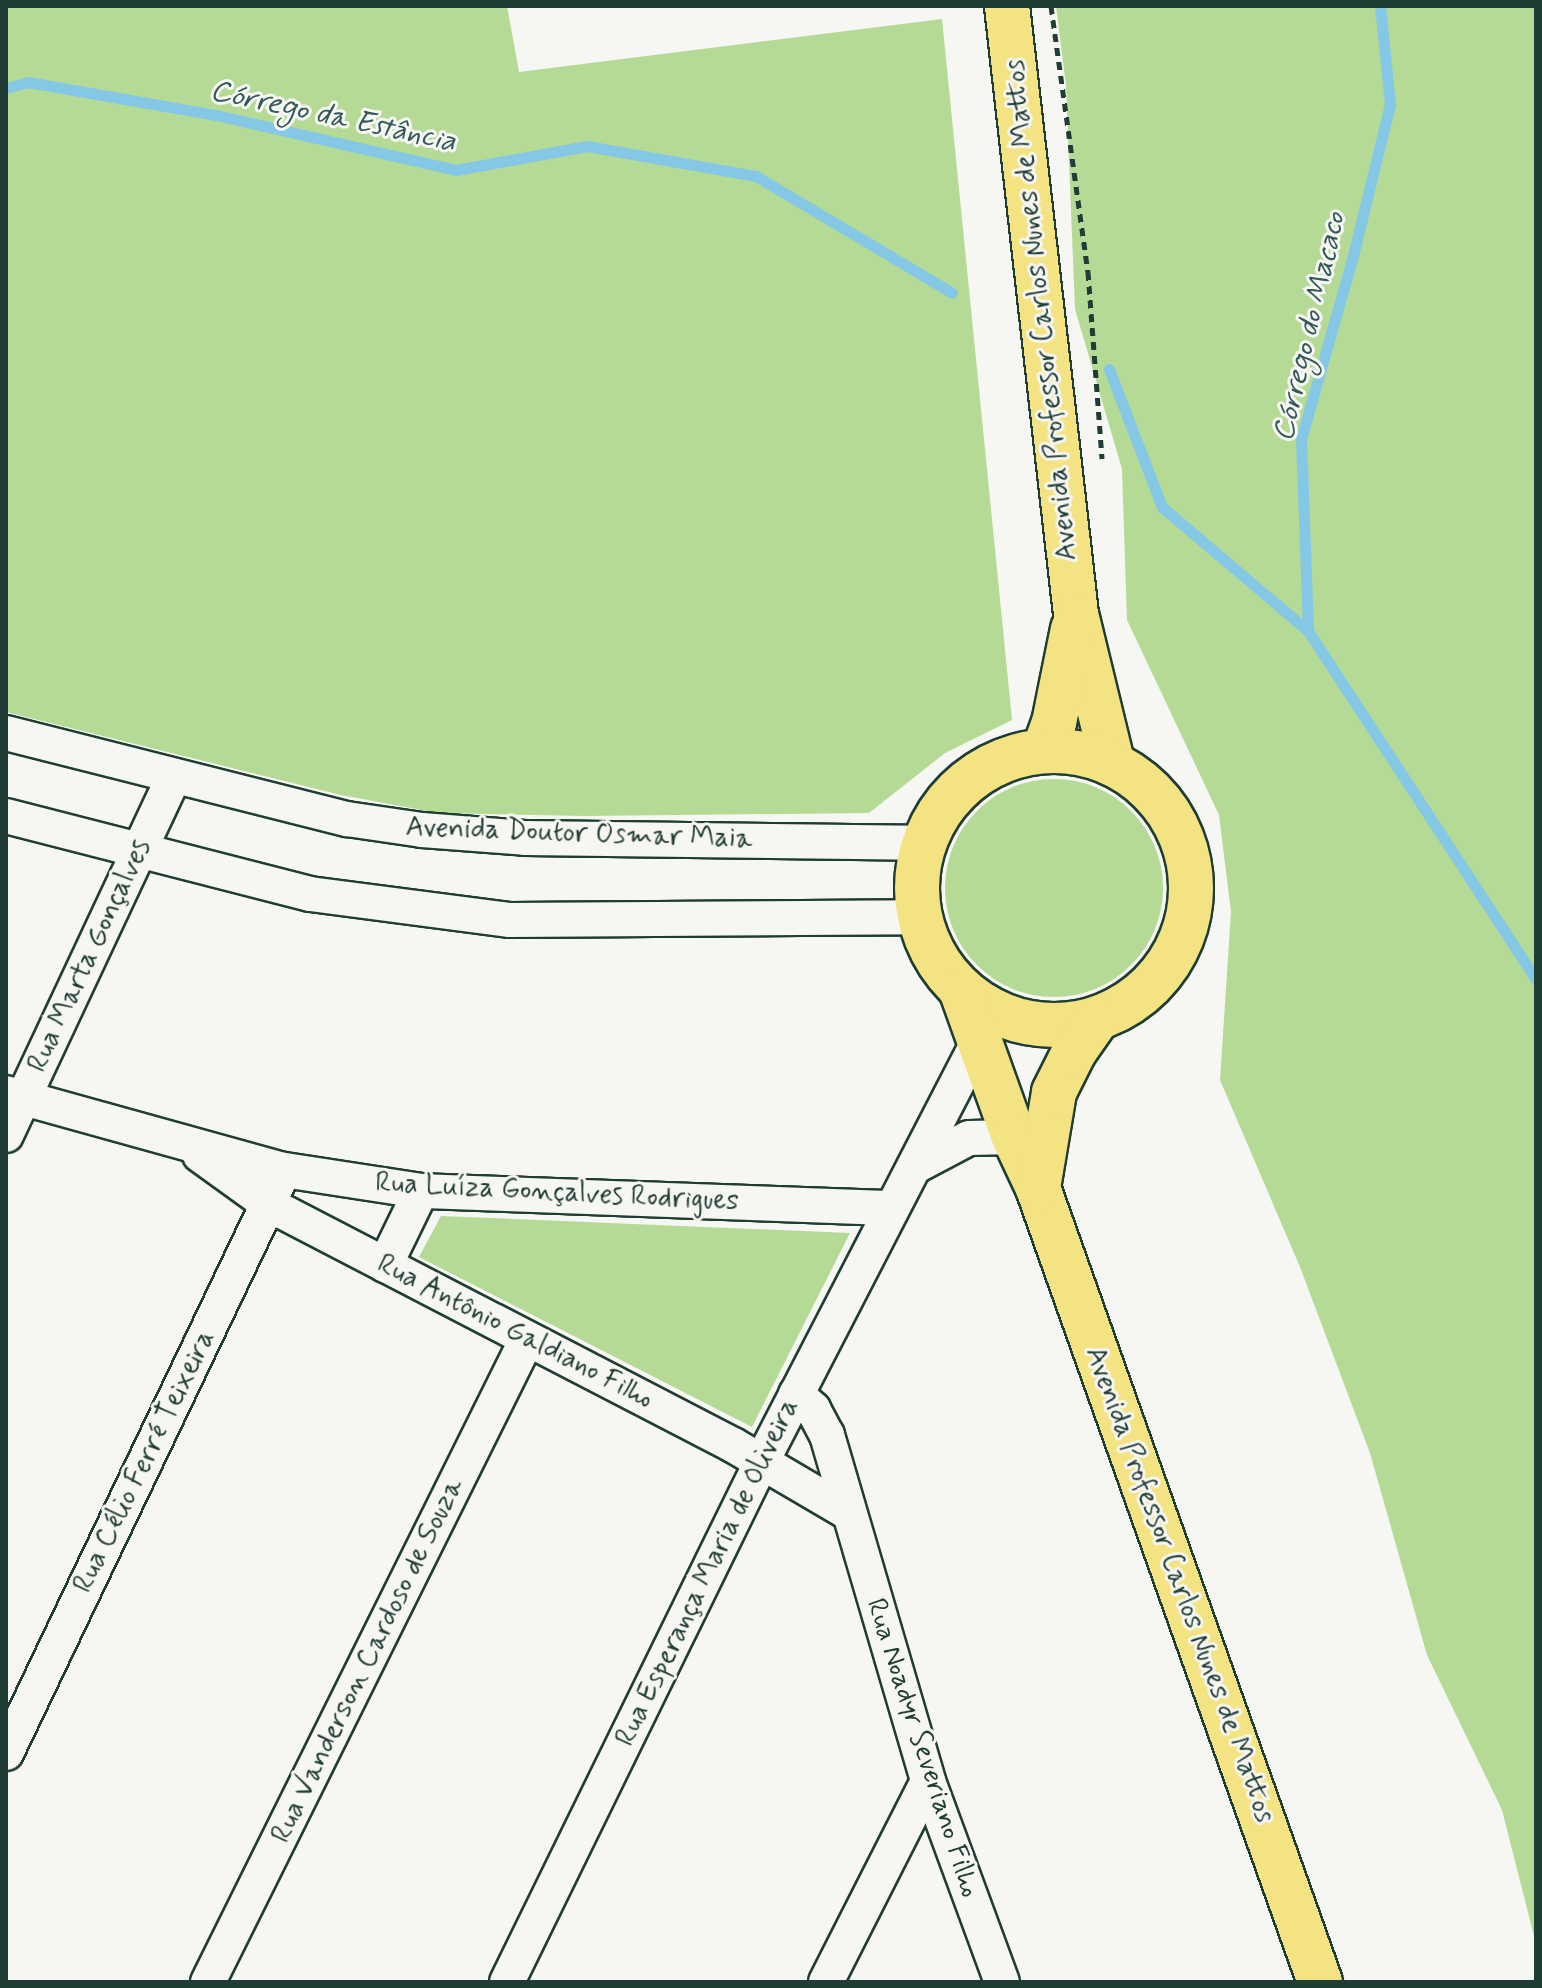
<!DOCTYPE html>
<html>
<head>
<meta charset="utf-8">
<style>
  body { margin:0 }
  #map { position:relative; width:1542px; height:1988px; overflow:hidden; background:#f6f6f2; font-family:Mynerve,sans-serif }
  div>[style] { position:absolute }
  .green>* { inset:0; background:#b4da95 }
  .round { border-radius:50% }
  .stream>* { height:11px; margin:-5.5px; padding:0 5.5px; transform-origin:5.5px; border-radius:5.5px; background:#85c8e6 }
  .path>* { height:5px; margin-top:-2.5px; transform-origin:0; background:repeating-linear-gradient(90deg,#1f3d34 0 8px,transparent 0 14px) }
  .roads { filter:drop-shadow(2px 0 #1f3d34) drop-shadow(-2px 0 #1f3d34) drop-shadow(0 2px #1f3d34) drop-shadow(0 -2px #1f3d34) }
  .minor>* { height:34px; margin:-17px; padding:0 17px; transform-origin:17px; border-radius:17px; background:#f6f6f2 }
  .major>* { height:44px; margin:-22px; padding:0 22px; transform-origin:22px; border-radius:22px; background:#f4e382 }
  .major>.ring { margin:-22px; padding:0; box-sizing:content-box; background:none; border:44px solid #f4e382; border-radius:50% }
  span { translate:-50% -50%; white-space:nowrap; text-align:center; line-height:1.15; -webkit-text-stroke:6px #f6f6f2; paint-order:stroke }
  .street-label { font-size:28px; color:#1f3d34 }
  .water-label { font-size:30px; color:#335958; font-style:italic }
  .frame { position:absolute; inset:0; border:8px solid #1f3d34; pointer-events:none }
</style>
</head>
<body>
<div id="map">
  <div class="green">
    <i style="clip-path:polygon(6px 6px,507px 6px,519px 72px,942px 19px,1012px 720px,945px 753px,869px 813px,586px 816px,438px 813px,341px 795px,6px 712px)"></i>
    <i style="clip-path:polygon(1056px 6px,1536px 6px,1536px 1944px,1502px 1810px,1427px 1655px,1370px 1453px,1300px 1267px,1220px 1080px,1231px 912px,1219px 815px,1127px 620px,1122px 469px,1075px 309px,1066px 85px)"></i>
    <i class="round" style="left:945px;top:779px;width:218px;height:218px"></i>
    <i style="clip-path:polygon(441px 1216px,850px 1233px,752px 1427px,419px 1257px)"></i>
  </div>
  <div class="stream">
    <i style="left:1380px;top:6px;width:99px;rotate:84.2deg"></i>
    <i style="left:1390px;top:104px;width:152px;rotate:103.7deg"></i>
    <i style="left:1354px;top:252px;width:194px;rotate:105.8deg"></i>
    <i style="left:1301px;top:439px;width:192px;rotate:87.9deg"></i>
    <i style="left:1308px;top:631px;width:416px;rotate:56.8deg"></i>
    <i style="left:6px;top:88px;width:23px;rotate:-15deg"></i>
    <i style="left:28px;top:82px;width:191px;rotate:10deg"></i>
    <i style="left:216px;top:115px;width:246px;rotate:12.9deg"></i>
    <i style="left:456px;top:170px;width:133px;rotate:-10.4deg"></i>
    <i style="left:587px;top:146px;width:172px;rotate:10.1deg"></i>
    <i style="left:756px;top:176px;width:228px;rotate:30.8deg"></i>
    <i style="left:1109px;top:369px;width:148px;rotate:69deg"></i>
    <i style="left:1162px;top:507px;width:192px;rotate:40.3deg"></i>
  </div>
  <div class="path">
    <i style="left:1051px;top:6px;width:269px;rotate:82.1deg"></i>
    <i style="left:1088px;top:272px;width:187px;rotate:85.7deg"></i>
  </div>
  <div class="roads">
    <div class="minor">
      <i style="left:6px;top:733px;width:352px;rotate:14.2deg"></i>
      <i style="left:347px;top:819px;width:76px;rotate:8.3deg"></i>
      <i style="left:422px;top:830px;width:103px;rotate:4.4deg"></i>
      <i style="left:525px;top:838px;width:398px;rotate:0.7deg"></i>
      <i style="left:6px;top:816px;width:314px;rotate:14.4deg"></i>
      <i style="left:310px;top:894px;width:202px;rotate:7.4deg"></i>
      <i style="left:510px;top:920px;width:409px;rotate:-0.4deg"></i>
      <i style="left:6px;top:1093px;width:288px;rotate:15.5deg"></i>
      <i style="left:284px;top:1170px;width:139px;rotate:8.7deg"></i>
      <i style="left:421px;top:1191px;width:470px;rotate:2.1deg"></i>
      <i style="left:6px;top:1135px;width:396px;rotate:-64.9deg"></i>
      <i style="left:200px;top:1155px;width:84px;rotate:35.8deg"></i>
      <i style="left:268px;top:1204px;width:524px;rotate:27.4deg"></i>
      <i style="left:733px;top:1445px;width:132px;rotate:30.4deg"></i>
      <i style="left:914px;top:1167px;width:62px;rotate:-27.8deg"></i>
      <i style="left:969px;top:1138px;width:45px;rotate:-1.3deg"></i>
      <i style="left:385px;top:1265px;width:82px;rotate:-64.1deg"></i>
      <i style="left:796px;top:1394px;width:23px;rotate:41deg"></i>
      <i style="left:813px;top:1409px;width:30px;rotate:62deg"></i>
      <i style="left:827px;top:1435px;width:360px;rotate:73.7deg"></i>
      <i style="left:928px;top:1781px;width:214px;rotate:69.8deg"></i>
      <i style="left:6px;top:1753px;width:632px;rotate:-64.49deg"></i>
      <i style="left:208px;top:1982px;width:718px;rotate:-63.61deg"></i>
      <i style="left:507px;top:1982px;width:578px;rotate:-63.92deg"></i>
      <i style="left:761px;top:1463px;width:473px;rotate:-62.7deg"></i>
      <i style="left:826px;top:1982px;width:225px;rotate:-63.1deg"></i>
    </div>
    <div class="major">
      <i style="left:1007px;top:6px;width:612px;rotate:83.53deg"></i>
      <i style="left:1076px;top:614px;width:152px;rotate:76.3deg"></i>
      <i style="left:1044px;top:750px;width:29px;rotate:-70deg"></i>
      <i style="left:1054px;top:723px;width:96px;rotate:-78.6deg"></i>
      <i class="ring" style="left:917px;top:751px;width:230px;height:230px"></i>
      <i style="left:962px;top:992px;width:154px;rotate:70.3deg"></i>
      <i style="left:1014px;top:1137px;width:56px;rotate:64.8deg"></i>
      <i style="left:1038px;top:1188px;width:843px;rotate:70.45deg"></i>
      <i style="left:1038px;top:1188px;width:97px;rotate:-80.5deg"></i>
      <i style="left:1054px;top:1092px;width:45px;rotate:-63.4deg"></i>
      <i style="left:1074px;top:1052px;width:40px;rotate:-55.1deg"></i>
    </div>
  </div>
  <div class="street-label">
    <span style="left:1042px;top:310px;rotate:-96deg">Avenida Professor Carlos Nunes de Mattos</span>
    <span style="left:579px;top:834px;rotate:2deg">Avenida Doutor Osmar Maia</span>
    <span style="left:90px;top:956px;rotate:-65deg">Rua Marta Gonçalves</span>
    <span style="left:557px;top:1193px;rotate:3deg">Rua Luíza Gonçalves Rodrigues</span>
    <span style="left:515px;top:1332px;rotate:27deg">Rua Antônio Galdiano Filho</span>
    <span style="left:145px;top:1462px;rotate:-64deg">Rua Célio Ferré Teixeira</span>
    <span style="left:708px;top:1573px;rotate:-64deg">Rua Esperança Maria de Oliveira</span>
    <span style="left:1179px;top:1585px;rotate:70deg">Avenida Professor Carlos Nunes de Mattos</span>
    <span style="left:368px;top:1661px;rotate:-64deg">Rua Vanderson Cardoso de Souza</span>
    <span style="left:922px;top:1748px;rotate:72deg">Rua Noadyr Severiano Filho</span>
  </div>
  <div class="water-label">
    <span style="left:333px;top:117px;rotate:12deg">Córrego da Estância</span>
    <span style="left:1310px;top:327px;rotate:-77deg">Córrego do Macaco</span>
  </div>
  <div class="frame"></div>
</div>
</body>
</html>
